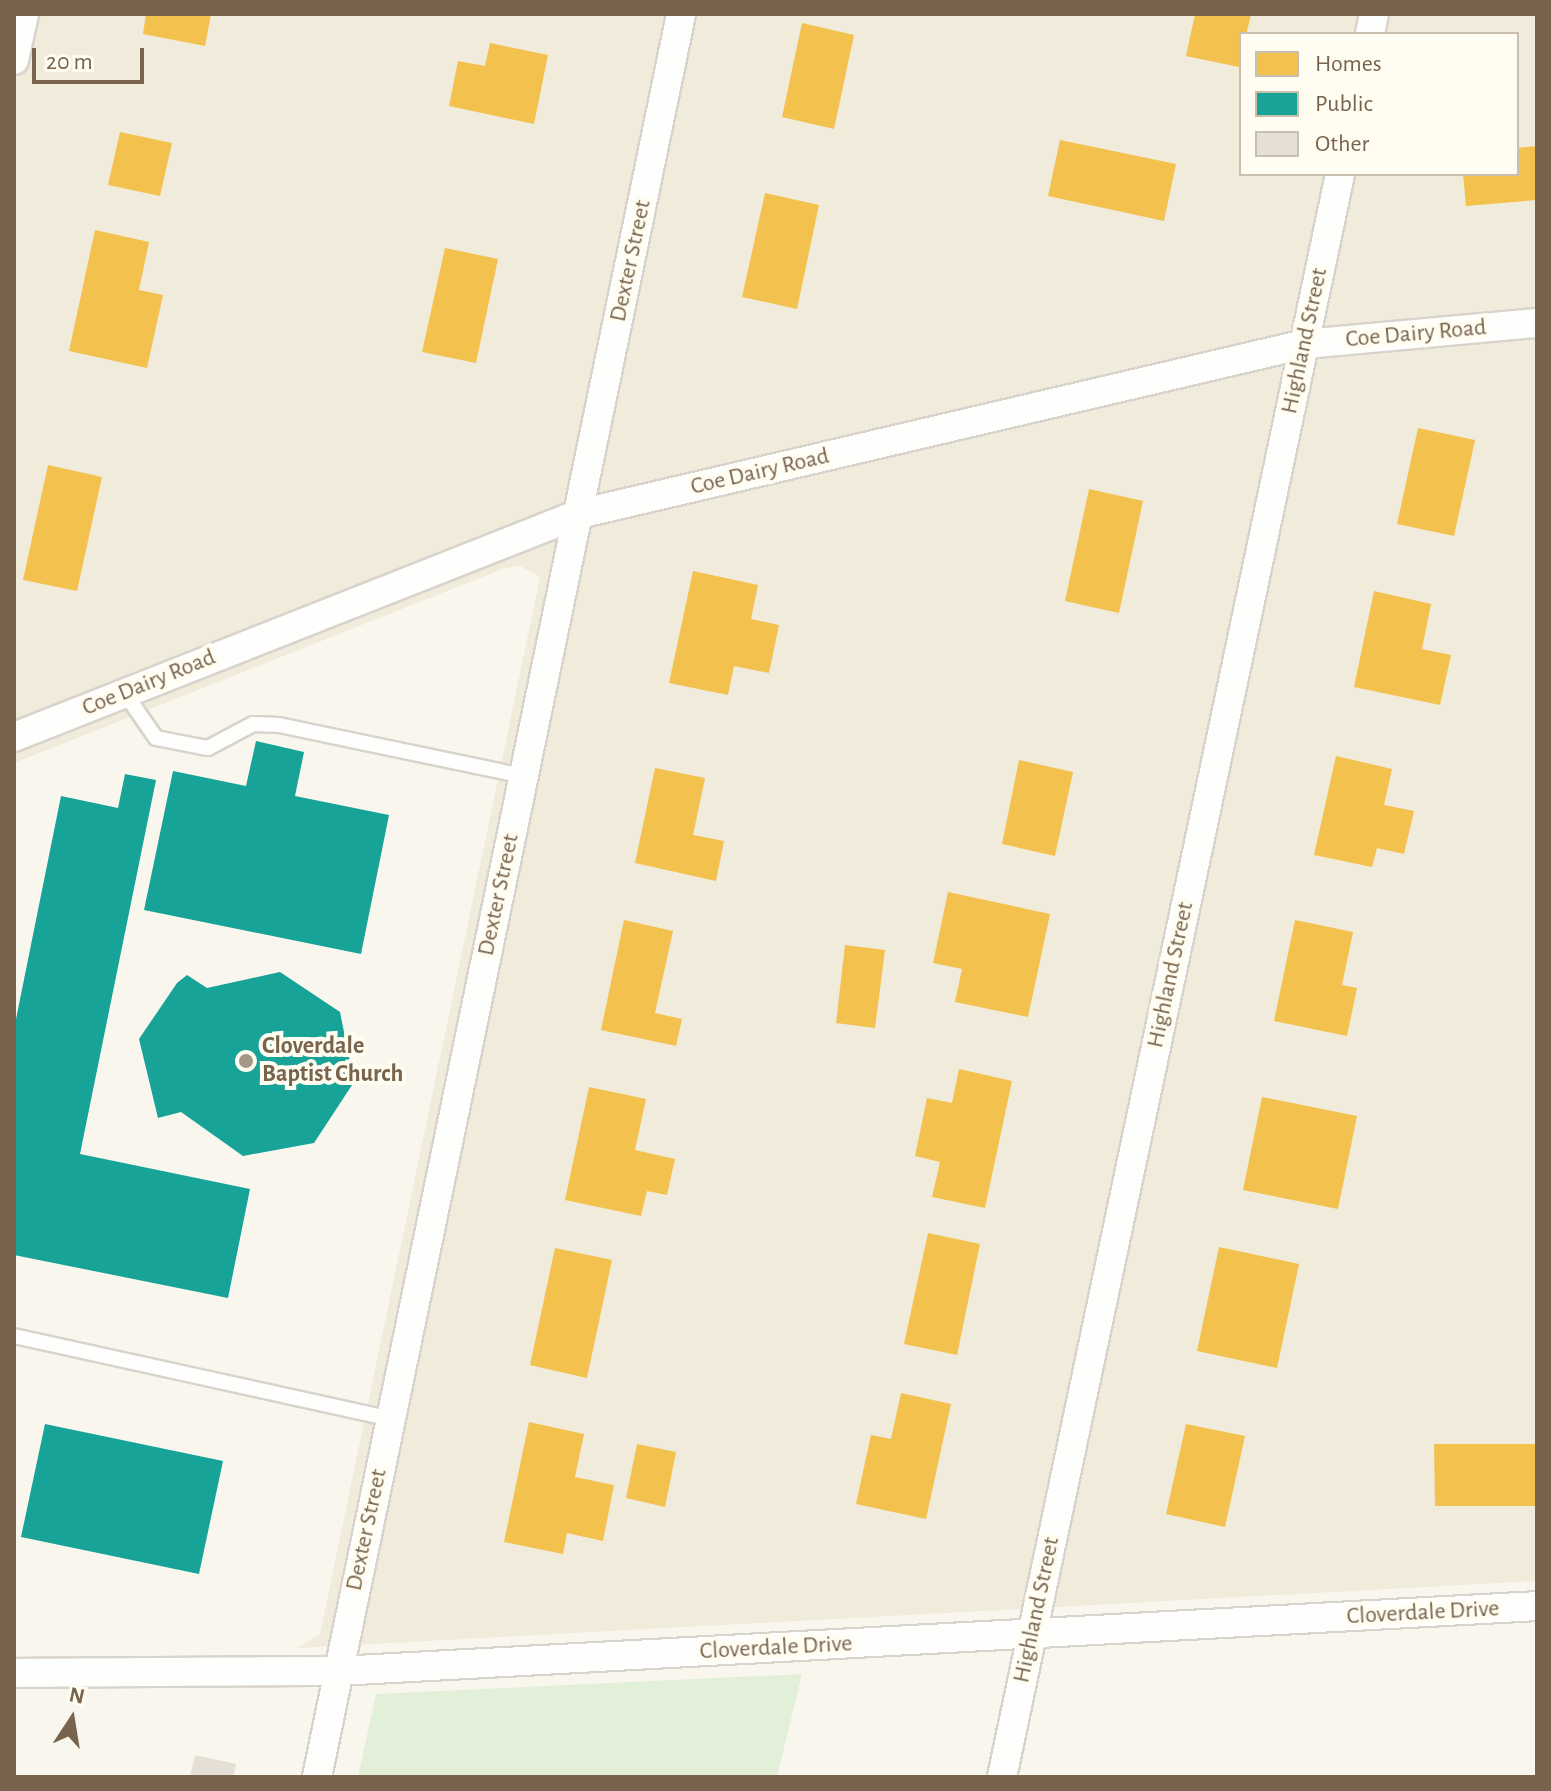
<!DOCTYPE html>
<html>
<head>
<meta charset="utf-8">
<style>
  body { margin:0 }
  #map { position:relative; width:1551px; height:1791px; overflow:hidden; background:#f9f6ee; font-family:"Alegreya Sans",sans-serif }
  div>[style] { position:absolute }
  .residential>* { inset:0; background:#f1ebdc }
  .green>* { inset:0; background:#e2f0d9 }
  .homes>* { inset:0; background:#f2c14e }
  .public>* { inset:0; background:#17a398 }
  .building>* { inset:0; background:#e5dfd5 }
  .roads { filter:drop-shadow(2px 0 #d8d3cc) drop-shadow(-2px 0 #d8d3cc) drop-shadow(0 2px #d8d3cc) drop-shadow(0 -2px #d8d3cc) }
  .lane>* { height:14px; margin:-7px; padding:0 7px; transform-origin:7px; border-radius:7px; background:#fefefc }
  .street>* { height:28px; margin:-14px; padding:0 14px; transform-origin:14px; border-radius:14px; background:#fefefc }
  .dots>* { width:22px; height:22px; translate:-50% -50%; box-sizing:border-box; border:4px solid #fffcf1; border-radius:50% }
  span { translate:-50% -50%; white-space:nowrap; text-align:center; line-height:1.15; -webkit-text-stroke:8px #fffcf1; paint-order:stroke }
  .street-label { font-size:24px; color:#78644c }
  .poi-label { font-size:24px; color:#78644c; font-weight:700 }
  .left { translate:0 -50%; text-align:left }
  .frame { position:absolute; inset:0; border:16px solid #78644c; pointer-events:none }
  .legend { position:absolute; left:1239px; top:32px; width:280px; height:144px; box-sizing:border-box; background:#fffcf1; border:2px solid #c9bfaf; margin:0; padding:10px 14px; list-style:none; font-size:24px; color:#78644c }
  .legend li { display:flex; align-items:center; gap:16px; height:40px }
  .legend b { width:40px; border:2px solid #c9bfaf }
  .north { position:absolute; left:32px; top:1679px; width:80px; height:80px; -webkit-text-stroke:6px #fffcf1; paint-order:stroke; rotate:12deg; font-size:22px; font-weight:700; line-height:32px; text-align:center; color:#78644c }
  .north::after { content:''; display:block; margin:auto; width:28px; height:36px; background:#78644c; clip-path:polygon(50% 0,100% 100%,50% 72%,0 100%) }
  .scale { position:absolute; left:32px; top:48px; width:112px; height:36px; box-sizing:border-box; border:4px solid #78644c; border-top:0; padding-left:10px; font-size:24px; line-height:28px; white-space:nowrap; color:#78644c; -webkit-text-stroke:6px #fffcf1; paint-order:stroke }
</style>
</head>
<body>
<div id="map">
  <div class="residential">
    <i style="clip-path:polygon(evenodd,14px 14px,1537px 14px,1537px 1581px,297px 1648px,320px 1634px,540px 577px,520px 566px,505px 568px,14px 763px,14px 14px,1241px 34px,1517px 34px,1517px 174px,1241px 174px,1241px 34px)"></i>
  </div>
  <div class="green">
    <i style="clip-path:polygon(802px 1674px,777px 1777px,358px 1777px,376px 1694px)"></i>
  </div>
  <div class="homes">
    <i style="clip-path:polygon(146px 14px,211px 14px,205px 46px,143px 34px)"></i>
    <i style="clip-path:polygon(1195px 14px,1251px 14px,1239px 67px,1186px 56px)"></i>
    <i style="clip-path:polygon(802px 23px,854px 35px,834px 129px,782px 117px)"></i>
    <i style="clip-path:polygon(490px 43px,548px 55px,534px 124px,449px 106px,458px 61px,485px 66px)"></i>
    <i style="clip-path:polygon(120px 132px,172px 143px,160px 196px,108px 185px)"></i>
    <i style="clip-path:polygon(1060px 140px,1176px 164px,1164px 221px,1048px 196px)"></i>
    <i style="clip-path:polygon(1537px 146px,1537px 200px,1466px 206px,1463px 174px,1517px 174px,1517px 148px)"></i>
    <i style="clip-path:polygon(765px 193px,819px 205px,797px 309px,742px 297px)"></i>
    <i style="clip-path:polygon(95px 230px,149px 242px,139px 290px,163px 295px,147px 368px,69px 351px)"></i>
    <i style="clip-path:polygon(445px 248px,498px 259px,476px 363px,422px 352px)"></i>
    <i style="clip-path:polygon(1418px 428px,1475px 440px,1454px 536px,1397px 524px)"></i>
    <i style="clip-path:polygon(48px 465px,102px 477px,77px 591px,23px 580px)"></i>
    <i style="clip-path:polygon(1089px 489px,1143px 501px,1119px 613px,1065px 601px)"></i>
    <i style="clip-path:polygon(693px 571px,758px 585px,751px 619px,779px 625px,769px 673px,734px 666px,728px 695px,669px 683px)"></i>
    <i style="clip-path:polygon(1374px 591px,1431px 604px,1422px 649px,1451px 655px,1440px 705px,1354px 687px)"></i>
    <i style="clip-path:polygon(1336px 756px,1392px 769px,1384px 805px,1414px 811px,1404px 854px,1377px 848px,1372px 867px,1314px 855px)"></i>
    <i style="clip-path:polygon(1019px 760px,1073px 772px,1055px 856px,1002px 844px)"></i>
    <i style="clip-path:polygon(655px 768px,705px 778px,693px 835px,724px 841px,716px 881px,635px 863px)"></i>
    <i style="clip-path:polygon(948px 892px,1050px 914px,1028px 1017px,955px 1002px,962px 969px,933px 963px)"></i>
    <i style="clip-path:polygon(624px 920px,673px 931px,655px 1013px,682px 1019px,676px 1046px,601px 1030px)"></i>
    <i style="clip-path:polygon(1295px 920px,1353px 932px,1342px 985px,1357px 988px,1347px 1036px,1274px 1021px)"></i>
    <i style="clip-path:polygon(845px 945px,885px 950px,875px 1028px,836px 1023px)"></i>
    <i style="clip-path:polygon(959px 1069px,1012px 1081px,985px 1208px,932px 1197px,940px 1162px,915px 1156px,927px 1098px,952px 1103px)"></i>
    <i style="clip-path:polygon(589px 1087px,646px 1099px,635px 1150px,675px 1159px,667px 1195px,647px 1191px,641px 1216px,565px 1200px)"></i>
    <i style="clip-path:polygon(1262px 1097px,1357px 1116px,1338px 1209px,1243px 1190px)"></i>
    <i style="clip-path:polygon(928px 1233px,980px 1244px,957px 1355px,904px 1344px)"></i>
    <i style="clip-path:polygon(1219px 1247px,1299px 1264px,1277px 1368px,1197px 1351px)"></i>
    <i style="clip-path:polygon(555px 1248px,612px 1260px,587px 1378px,530px 1365px)"></i>
    <i style="clip-path:polygon(901px 1393px,951px 1404px,926px 1519px,856px 1504px,871px 1435px,891px 1439px)"></i>
    <i style="clip-path:polygon(529px 1422px,584px 1434px,575px 1477px,614px 1485px,603px 1541px,567px 1533px,563px 1554px,504px 1542px)"></i>
    <i style="clip-path:polygon(1186px 1424px,1245px 1436px,1225px 1527px,1166px 1514px)"></i>
    <i style="clip-path:polygon(637px 1444px,676px 1452px,665px 1507px,626px 1498px)"></i>
    <i style="clip-path:polygon(1434px 1444px,1537px 1444px,1537px 1506px,1435px 1506px)"></i>
  </div>
  <div class="public">
    <i style="clip-path:polygon(256px 741px,304px 752px,295px 796px,389px 815px,361px 954px,144px 910px,173px 771px,246px 786px)"></i>
    <i style="clip-path:polygon(125px 774px,156px 780px,80px 1154px,250px 1189px,228px 1298px,14px 1255px,14px 1029px,61px 796px,118px 808px)"></i>
    <i style="clip-path:polygon(280px 972px,340px 1012px,354px 1082px,314px 1143px,243px 1156px,181px 1112px,158px 1118px,139px 1039px,177px 983px,187px 975px,207px 988px)"></i>
    <i style="clip-path:polygon(45px 1424px,223px 1461px,199px 1574px,21px 1537px)"></i>
  </div>
  <div class="building">
    <i style="clip-path:polygon(195px 1755px,236px 1764px,233px 1777px,190px 1777px)"></i>
  </div>
  <div class="roads">
    <div class="lane">
      <i style="left:124px;top:692px;width:56px;rotate:55.2deg"></i>
      <i style="left:156px;top:738px;width:53px;rotate:10.9deg"></i>
      <i style="left:208px;top:748px;width:51px;rotate:-28.1deg"></i>
      <i style="left:253px;top:724px;width:26px;rotate:2deg"></i>
      <i style="left:279px;top:725px;width:250px;rotate:11.8deg"></i>
      <i style="left:14px;top:1336px;width:385px;rotate:12.4deg"></i>
    </div>
    <div class="street">
      <i style="left:1370px;top:34px;width:20px;rotate:-79deg"></i>
      <i style="left:14px;top:60px;width:47px;rotate:-77.7deg"></i>
      <i style="left:14px;top:737px;width:607px;rotate:-21.54deg"></i>
      <i style="left:579px;top:514px;width:746px;rotate:-13.18deg"></i>
      <i style="left:1305px;top:344px;width:233px;rotate:-5.2deg"></i>
      <i style="left:14px;top:1673px;width:324px;rotate:-0.4deg"></i>
      <i style="left:338px;top:1671px;width:1201px;rotate:-3.1deg"></i>
      <i style="left:317px;top:1777px;width:1800px;rotate:-78.33deg"></i>
      <i style="left:1002px;top:1777px;width:1638px;rotate:-78.09deg"></i>
    </div>
  </div>
  <div class="dots">
    <i style="left:246px;top:1061px;background:#a59785"></i>
  </div>
  <div class="street-label">
    <span style="left:631px;top:261px;rotate:-78deg">Dexter Street</span>
    <span style="left:1416px;top:334px;rotate:-5deg">Coe Dairy Road</span>
    <span style="left:1305px;top:341px;rotate:-78deg">Highland Street</span>
    <span style="left:760px;top:472px;rotate:-13deg">Coe Dairy Road</span>
    <span style="left:149px;top:683px;rotate:-22deg">Coe Dairy Road</span>
    <span style="left:499px;top:895px;rotate:-78deg">Dexter Street</span>
    <span style="left:1171px;top:975px;rotate:-78deg">Highland Street</span>
    <span style="left:367px;top:1530px;rotate:-78deg">Dexter Street</span>
    <span style="left:1037px;top:1610px;rotate:-78deg">Highland Street</span>
    <span style="left:1423px;top:1613px;rotate:-3deg">Cloverdale Drive</span>
    <span style="left:776px;top:1648px;rotate:-3deg">Cloverdale Drive</span>
  </div>
  <div class="poi-label">
    <span class="left" style="left:262px;top:1061px">Cloverdale<br>Baptist Church</span>
  </div>
  <div class="frame"></div>
  <ul class="legend">
  <li><b style="height:22px;background:#f2c14e"></b>Homes</li>
  <li><b style="height:22px;background:#17a398"></b>Public</li>
  <li><b style="height:22px;background:#e5dfd5"></b>Other</li>
  </ul>
  <div class="north">N</div>
  <div class="scale">20 m</div>
</div>
</body>
</html>
